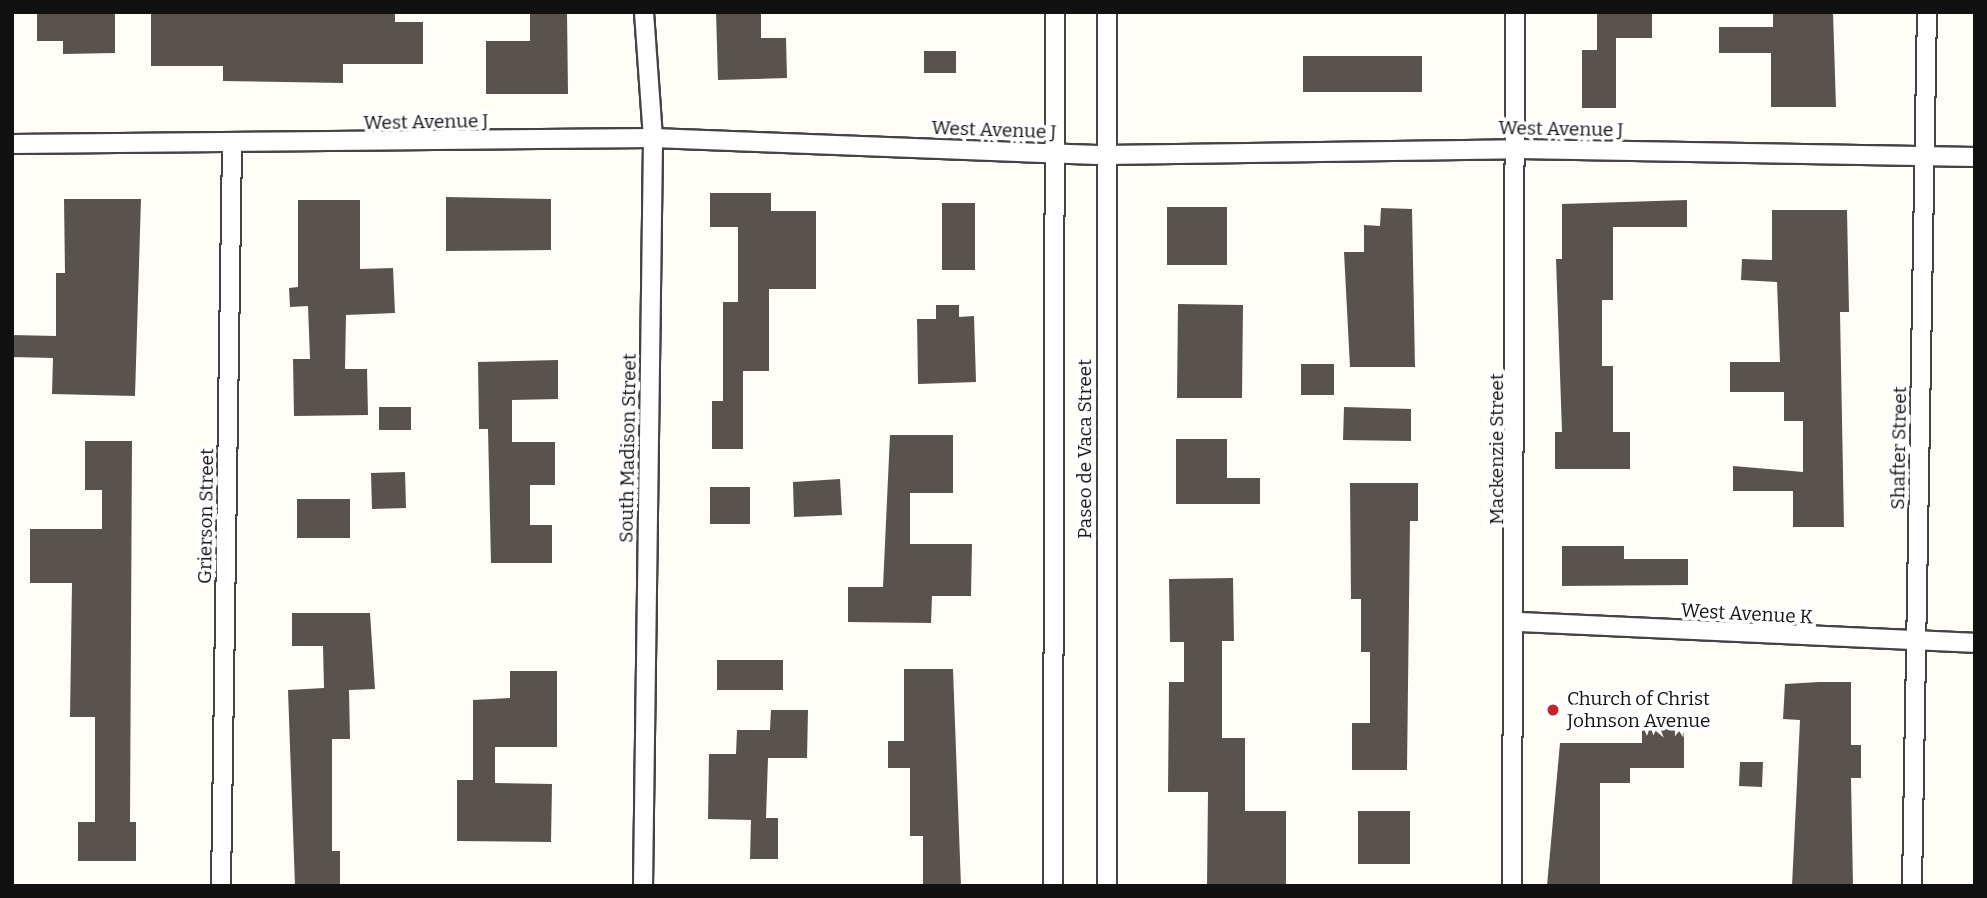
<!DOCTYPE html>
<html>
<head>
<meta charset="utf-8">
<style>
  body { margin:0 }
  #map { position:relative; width:1987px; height:898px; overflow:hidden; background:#fffdf5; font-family:Bitter,serif }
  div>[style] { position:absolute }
  .building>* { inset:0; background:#5a524d }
  .roads { filter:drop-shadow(2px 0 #444) drop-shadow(-2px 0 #444) drop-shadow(0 2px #444) drop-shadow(0 -2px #444) }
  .street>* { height:18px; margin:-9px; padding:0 9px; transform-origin:9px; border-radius:9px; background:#fff }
  .dots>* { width:19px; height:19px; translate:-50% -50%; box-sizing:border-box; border:4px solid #fff; border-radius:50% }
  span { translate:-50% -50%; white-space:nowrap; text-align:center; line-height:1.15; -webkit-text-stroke:7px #fff; paint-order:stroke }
  .street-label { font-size:19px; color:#111 }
  .poi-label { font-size:19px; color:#111 }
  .left { translate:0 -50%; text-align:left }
  .frame { position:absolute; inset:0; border:14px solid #111; pointer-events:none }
</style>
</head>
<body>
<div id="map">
  <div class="building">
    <i style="clip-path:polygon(37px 12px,115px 12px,115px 53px,63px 54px,63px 41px,37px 41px)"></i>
    <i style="clip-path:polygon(151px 12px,395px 12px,395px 22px,423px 22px,423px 64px,343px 64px,343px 83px,223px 81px,223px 66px,151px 66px)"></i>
    <i style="clip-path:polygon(530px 12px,567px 12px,568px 94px,486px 94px,486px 41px,530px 41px)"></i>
    <i style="clip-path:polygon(716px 12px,761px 12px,761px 38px,786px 38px,787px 78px,718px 80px)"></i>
    <i style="clip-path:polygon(1597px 12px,1652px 12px,1652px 38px,1616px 38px,1616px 108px,1582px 108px,1582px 50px,1597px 50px)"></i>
    <i style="clip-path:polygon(1773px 12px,1833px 12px,1836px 107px,1771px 107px,1771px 53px,1719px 53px,1719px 27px,1773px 27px)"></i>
    <i style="clip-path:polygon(924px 51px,956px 51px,956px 73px,924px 73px)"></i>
    <i style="clip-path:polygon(1303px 56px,1422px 56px,1422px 92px,1303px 92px)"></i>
    <i style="clip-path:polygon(710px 193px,771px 193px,771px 211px,816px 211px,816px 289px,769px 289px,769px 371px,743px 371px,743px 449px,712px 449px,712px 401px,723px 401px,723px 302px,738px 302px,738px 227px,710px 227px)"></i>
    <i style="clip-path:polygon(446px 197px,551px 199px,551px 250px,446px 251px)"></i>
    <i style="clip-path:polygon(64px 199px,141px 199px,135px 396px,52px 394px,53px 358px,12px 357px,12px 335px,56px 336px,56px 273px,65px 273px)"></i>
    <i style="clip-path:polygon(298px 200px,360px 200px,360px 269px,393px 268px,395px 313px,346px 315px,345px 369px,367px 369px,368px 415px,294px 416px,293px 359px,310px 359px,308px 306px,290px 307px,289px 288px,298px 287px)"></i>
    <i style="clip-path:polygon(1687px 200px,1687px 227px,1613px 227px,1613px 300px,1602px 300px,1602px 366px,1613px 366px,1613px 432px,1630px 432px,1630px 469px,1555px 469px,1555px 432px,1562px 432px,1556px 259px,1562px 259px,1562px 204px)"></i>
    <i style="clip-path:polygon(942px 203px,975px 203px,975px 270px,942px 270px)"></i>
    <i style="clip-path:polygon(1167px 207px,1227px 207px,1227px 265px,1167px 265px)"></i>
    <i style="clip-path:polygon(1381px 208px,1412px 209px,1415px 367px,1350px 367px,1344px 252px,1364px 252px,1364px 225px,1380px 226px)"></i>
    <i style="clip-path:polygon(1772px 210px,1847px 210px,1849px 312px,1840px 312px,1844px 527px,1793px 527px,1793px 491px,1733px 491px,1733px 466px,1803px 472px,1803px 421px,1784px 421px,1784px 392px,1730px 392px,1730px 362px,1780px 362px,1777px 282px,1741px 280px,1742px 259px,1772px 260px)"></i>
    <i style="clip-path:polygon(1178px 304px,1243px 305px,1242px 398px,1177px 398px)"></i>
    <i style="clip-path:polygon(936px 305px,959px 305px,959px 317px,974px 316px,976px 382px,918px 384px,917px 319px,936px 319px)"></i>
    <i style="clip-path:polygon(558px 360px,558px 399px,512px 400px,512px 442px,555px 442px,555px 485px,530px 485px,530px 525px,552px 525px,552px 563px,491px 563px,488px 429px,479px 429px,478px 362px)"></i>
    <i style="clip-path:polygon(1301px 364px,1334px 364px,1334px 395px,1301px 395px)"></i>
    <i style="clip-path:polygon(379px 407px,411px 407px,411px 430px,379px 430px)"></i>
    <i style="clip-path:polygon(1344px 407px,1411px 409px,1411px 441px,1343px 440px)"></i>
    <i style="clip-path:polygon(890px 435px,953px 435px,953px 493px,910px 493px,910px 544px,972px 544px,971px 596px,932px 596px,931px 623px,848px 622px,848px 587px,883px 587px)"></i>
    <i style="clip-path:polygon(1176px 439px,1227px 439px,1227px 478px,1260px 478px,1260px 504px,1176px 504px)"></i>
    <i style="clip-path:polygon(85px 441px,132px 441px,130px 822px,136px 822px,136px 861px,78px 861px,78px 822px,95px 822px,95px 717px,70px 717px,72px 583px,30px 583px,30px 529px,102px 529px,102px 490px,85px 490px)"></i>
    <i style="clip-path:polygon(405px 472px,406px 508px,372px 509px,371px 473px)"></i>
    <i style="clip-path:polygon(840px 479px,842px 515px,794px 517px,793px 482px)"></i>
    <i style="clip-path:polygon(1350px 483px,1418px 483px,1418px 521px,1410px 521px,1407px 770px,1352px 770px,1352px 723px,1370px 723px,1370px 652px,1361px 652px,1361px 599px,1351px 599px)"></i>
    <i style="clip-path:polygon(710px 487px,750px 487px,750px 524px,710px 524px)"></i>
    <i style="clip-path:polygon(297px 499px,350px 499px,350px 538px,297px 538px)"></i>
    <i style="clip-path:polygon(1562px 546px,1624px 546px,1624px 559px,1688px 559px,1688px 585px,1562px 586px)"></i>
    <i style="clip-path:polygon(1233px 578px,1234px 641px,1222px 641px,1222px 738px,1245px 738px,1245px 811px,1286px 811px,1286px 886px,1207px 886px,1208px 792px,1168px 792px,1169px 682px,1184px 682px,1184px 642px,1170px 642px,1169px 579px)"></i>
    <i style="clip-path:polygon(292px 613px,370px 613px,375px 689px,349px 690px,350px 739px,332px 739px,332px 851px,340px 851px,340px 886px,295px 886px,288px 690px,324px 688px,323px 646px,292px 646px)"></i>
    <i style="clip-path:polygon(717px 660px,783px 660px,783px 690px,717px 690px)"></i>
    <i style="clip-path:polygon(904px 669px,953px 669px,961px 886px,923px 886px,923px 836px,910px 836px,910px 768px,888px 768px,888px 741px,904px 741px)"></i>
    <i style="clip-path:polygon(510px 671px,557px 671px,557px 747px,495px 747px,495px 783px,552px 784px,551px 842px,457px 841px,457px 780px,473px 780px,473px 700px,510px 698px)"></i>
    <i style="clip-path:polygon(1819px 682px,1851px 682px,1851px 745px,1861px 745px,1861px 778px,1851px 778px,1853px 886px,1792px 886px,1800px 720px,1783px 719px,1785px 684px)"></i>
    <i style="clip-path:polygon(771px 710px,808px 710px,807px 758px,768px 758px,766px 818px,778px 818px,778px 859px,750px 859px,751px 820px,708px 819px,709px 754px,736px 754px,737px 730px,770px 730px)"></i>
    <i style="clip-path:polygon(1642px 728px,1684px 728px,1684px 768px,1630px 768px,1630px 783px,1600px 783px,1600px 886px,1547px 886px,1560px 743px,1642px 743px)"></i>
    <i style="clip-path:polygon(1740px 762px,1763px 762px,1762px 787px,1739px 786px)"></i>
    <i style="clip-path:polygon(1358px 811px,1410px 811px,1410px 864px,1358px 864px)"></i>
  </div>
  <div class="roads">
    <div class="street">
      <i style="left:1107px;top:12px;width:874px;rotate:90deg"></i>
      <i style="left:12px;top:144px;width:641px;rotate:-0.54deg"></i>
      <i style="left:653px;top:138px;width:452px;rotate:2.2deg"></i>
      <i style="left:1105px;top:155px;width:413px;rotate:-0.8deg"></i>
      <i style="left:1518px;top:149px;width:457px;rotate:1deg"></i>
      <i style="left:1518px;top:622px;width:457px;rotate:2.6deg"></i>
      <i style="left:221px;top:886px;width:739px;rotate:-89.15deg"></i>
      <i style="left:643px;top:886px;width:748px;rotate:-89.23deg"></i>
      <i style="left:653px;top:138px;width:126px;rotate:-94.1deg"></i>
      <i style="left:1053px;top:886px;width:874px;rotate:-89.87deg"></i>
      <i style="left:1512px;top:886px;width:874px;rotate:-89.8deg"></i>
      <i style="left:1912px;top:886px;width:874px;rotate:-89.02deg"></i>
    </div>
  </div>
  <div class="dots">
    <i style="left:1553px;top:710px;background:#c4262e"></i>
  </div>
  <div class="street-label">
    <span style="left:426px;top:122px;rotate:-1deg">West Avenue J</span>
    <span style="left:1561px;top:129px;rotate:1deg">West Avenue J</span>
    <span style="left:994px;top:130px;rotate:2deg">West Avenue J</span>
    <span style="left:628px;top:448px;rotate:-89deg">South Madison Street</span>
    <span style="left:1899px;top:448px;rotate:-89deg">Shafter Street</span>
    <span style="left:1085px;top:449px;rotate:-90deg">Paseo de Vaca Street</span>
    <span style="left:1497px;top:449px;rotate:-90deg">Mackenzie Street</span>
    <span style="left:206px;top:516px;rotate:-89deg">Grierson Street</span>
    <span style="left:1747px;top:614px;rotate:3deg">West Avenue K</span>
  </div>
  <div class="poi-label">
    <span class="left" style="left:1567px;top:710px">Church of Christ<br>Johnson Avenue</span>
  </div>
  <div class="frame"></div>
</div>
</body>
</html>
